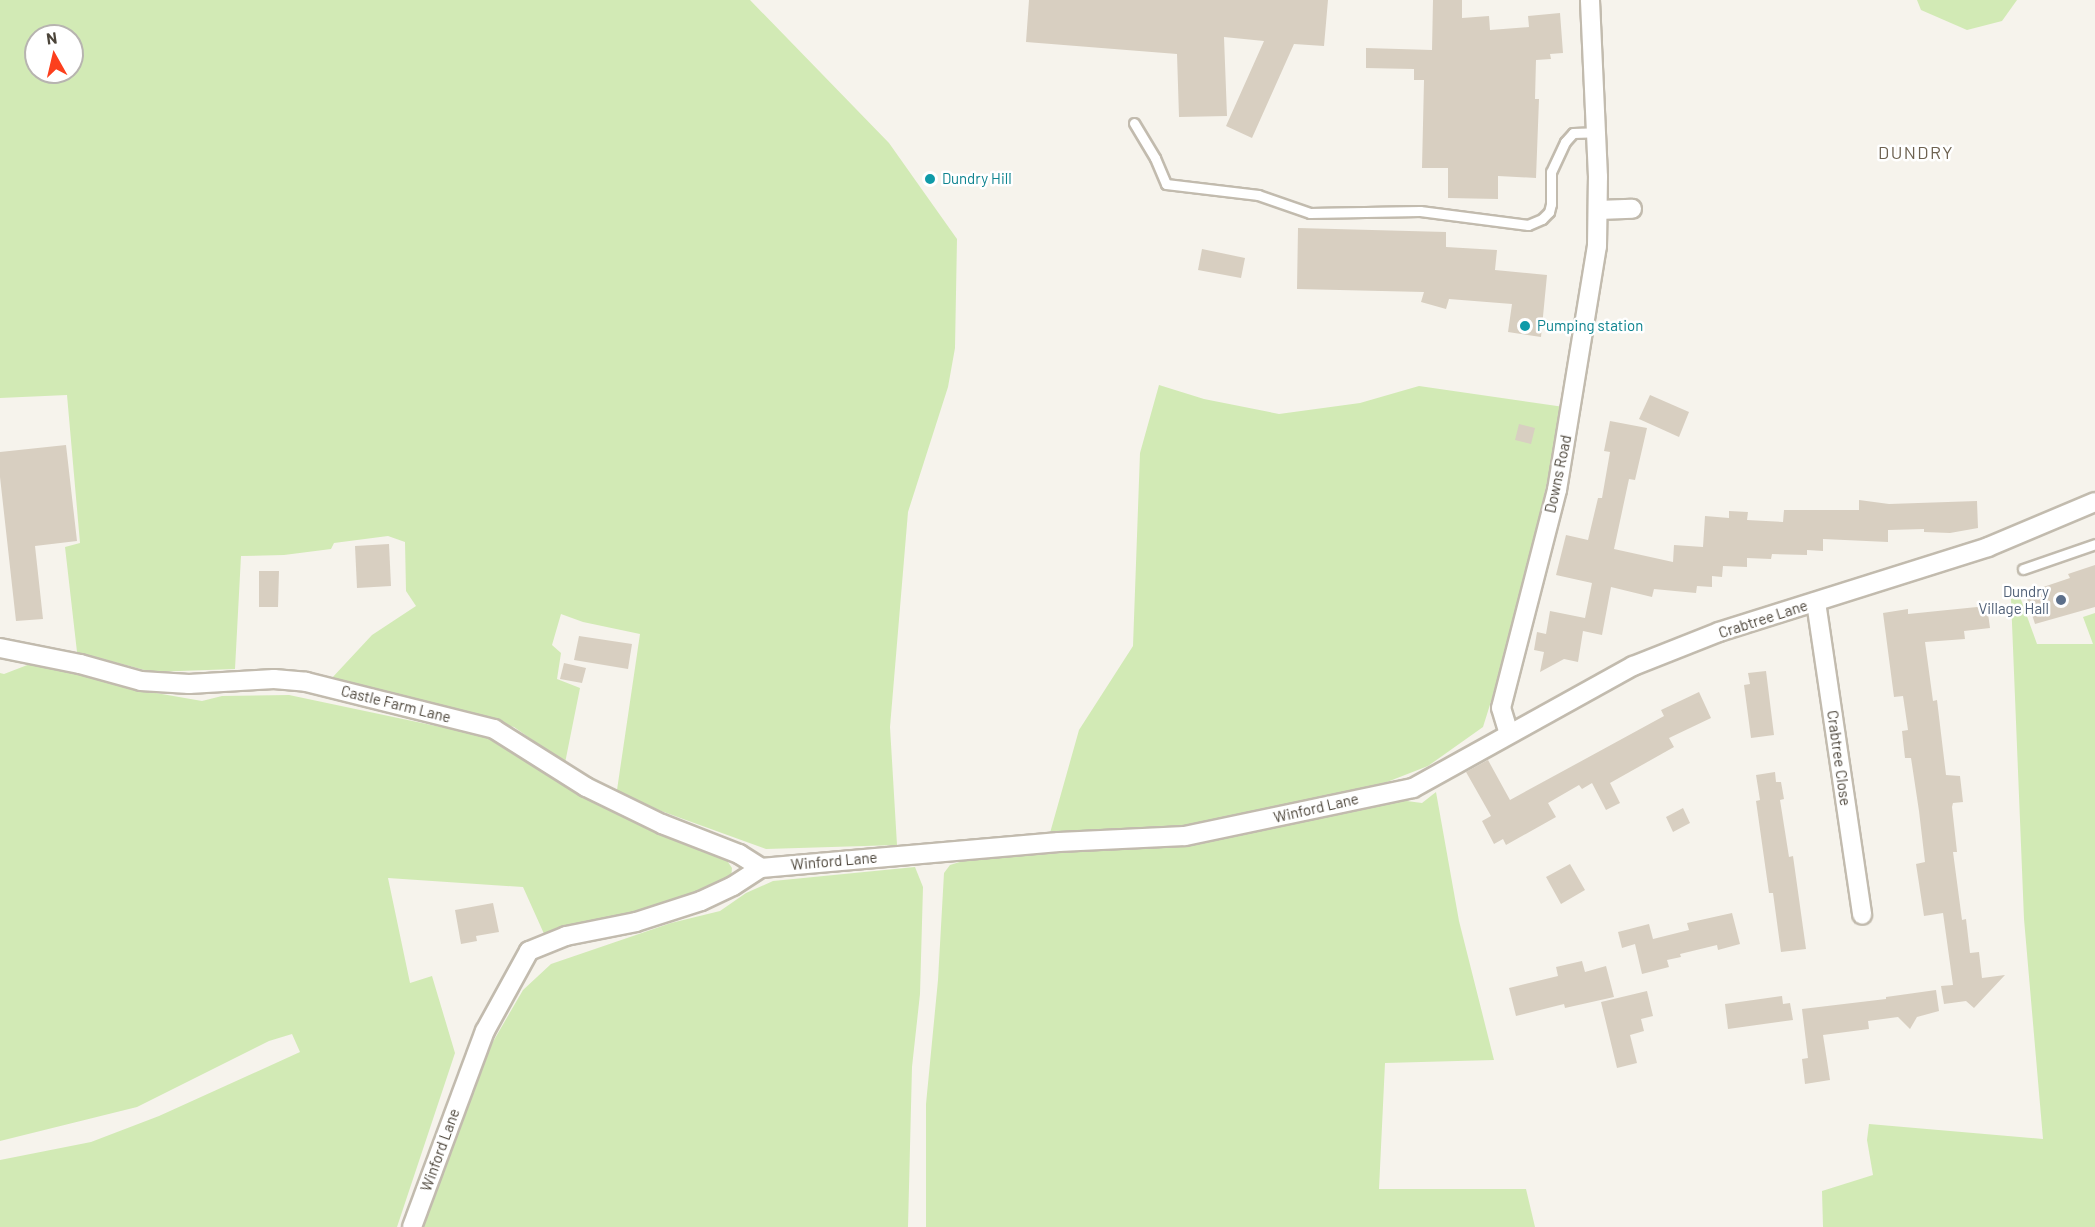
<!DOCTYPE html>
<html>
<head>
<meta charset="utf-8">
<style>
  body { margin:0 }
  #map { position:relative; width:2095px; height:1227px; overflow:hidden; background:#f6f3ec; font-family:Barlow,sans-serif }
  div>[style] { position:absolute }
  .green>* { inset:0; background:#d2eab5 }
  .building>* { inset:0; background:#d8cfc1 }
  .roads { filter:drop-shadow(2px 0 #c2bbae) drop-shadow(-2px 0 #c2bbae) drop-shadow(0 2px #c2bbae) drop-shadow(0 -2px #c2bbae) }
  .service>* { height:9px; margin:-4.5px; padding:0 4.5px; transform-origin:4.5px; border-radius:4.5px; background:#fff }
  .minor>* { height:18px; margin:-9px; padding:0 9px; transform-origin:9px; border-radius:9px; background:#fff }
  .dots>* { width:16px; height:16px; translate:-50% -50%; box-sizing:border-box; border:3px solid #fff; border-radius:50% }
  span { translate:-50% -50%; white-space:nowrap; text-align:center; line-height:1.15; -webkit-text-stroke:5px #fff; paint-order:stroke }
  .culture-label { font-size:15px; color:#0d838f }
  .left { translate:0 -50%; text-align:left }
  .street-label { font-size:15px; color:#4b4439 }
  .service-label { font-size:15px; color:#4e5e75 }
  .right { translate:-100% -50%; text-align:right }
  .quarter-label { font-size:18px; color:#6e6250; letter-spacing:1.5px }
  .north { position:absolute; left:24px; top:24px; width:60px; height:60px; box-sizing:border-box; background:#fff; border:2px solid #b7b4b0; border-radius:50%; rotate:352deg; font-size:16px; font-weight:700; line-height:24px; text-align:center; color:#4b4439 }
  .north::after { content:''; display:block; margin:auto; width:21px; height:27px; background:#fc3f1d; clip-path:polygon(50% 0,100% 100%,50% 72%,0 100%) }
</style>
</head>
<body>
<div id="map">
  <div class="green">
    <i style="clip-path:polygon(evenodd,0 0,750px 0,889px 143px,957px 239px,955px 348px,948px 387px,908px 512px,890px 727px,897px 845px,766px 849px,650px 807px,617px 790px,640px 634px,583px 622px,561px 614px,552px 645px,561px 653px,557px 679px,580px 688px,565px 763px,514px 727px,331px 679px,372px 635px,416px 606px,406px 591px,405px 542px,388px 536px,334px 543px,331px 549px,284px 555px,241px 556px,235px 669px,152px 672px,77px 652px,65px 547px,80px 543px,67px 395px,0 398px,0 0,36px 36px,72px 36px,72px 72px,36px 72px,36px 36px)"></i>
    <i style="clip-path:polygon(1917px 0,2017px 0,2002px 21px,1967px 30px,1921px 10px)"></i>
    <i style="clip-path:polygon(1159px 385px,1204px 399px,1279px 414px,1360px 403px,1419px 386px,1564px 407px,1514px 628px,1483px 727px,1428px 766px,1387px 782px,1227px 819px,1181px 827px,1050px 833px,1079px 730px,1133px 646px,1140px 453px)"></i>
    <i style="clip-path:polygon(2019px 594px,2037px 644px,2093px 644px,2083px 617px,2095px 613px,2095px 1227px,1823px 1227px,1822px 1191px,1873px 1175px,1867px 1140px,1869px 1124px,2043px 1139px,2024px 919px,2011px 599px)"></i>
    <i style="clip-path:polygon(30px 664px,81px 673px,133px 689px,202px 701px,222px 696px,289px 695px,493px 738px,642px 824px,726px 859px,732px 868px,731px 879px,665px 907px,545px 936px,523px 887px,388px 878px,410px 983px,432px 976px,455px 1053px,397px 1227px,0 1227px,0 1160px,91px 1142px,159px 1116px,300px 1052px,292px 1034px,269px 1041px,137px 1107px,0 1141px,0 673px,4px 674px)"></i>
    <i style="clip-path:polygon(1436px 792px,1459px 921px,1494px 1060px,1385px 1063px,1379px 1189px,1526px 1189px,1535px 1227px,926px 1227px,926px 1104px,938px 980px,944px 873px,950px 865px,966px 860px,1197px 843px,1245px 834px,1372px 801px,1399px 800px,1422px 803px)"></i>
    <i style="clip-path:polygon(915px 867px,923px 887px,920px 994px,912px 1067px,908px 1227px,422px 1227px,456px 1128px,487px 1052px,523px 990px,551px 964px,671px 923px,720px 911px,746px 893px,773px 881px)"></i>
  </div>
  <div class="building">
    <i style="clip-path:polygon(1029px 0,1328px 0,1324px 46px,1294px 44px,1252px 138px,1226px 126px,1264px 41px,1224px 37px,1227px 116px,1179px 117px,1177px 54px,1026px 42px)"></i>
    <i style="clip-path:polygon(1433px 0,1462px 0,1462px 18px,1489px 16px,1490px 30px,1529px 27px,1528px 16px,1560px 13px,1563px 53px,1550px 54px,1551px 59px,1536px 60px,1535px 99px,1539px 99px,1536px 178px,1498px 176px,1498px 199px,1448px 198px,1448px 168px,1422px 168px,1424px 80px,1414px 80px,1414px 69px,1366px 68px,1366px 48px,1432px 50px)"></i>
    <i style="clip-path:polygon(1298px 228px,1446px 232px,1446px 247px,1497px 250px,1495px 270px,1547px 275px,1541px 337px,1508px 332px,1512px 304px,1449px 299px,1446px 309px,1421px 302px,1424px 292px,1297px 289px)"></i>
    <i style="clip-path:polygon(1202px 249px,1245px 258px,1241px 278px,1198px 270px)"></i>
    <i style="clip-path:polygon(1650px 395px,1689px 412px,1679px 437px,1639px 419px)"></i>
    <i style="clip-path:polygon(1610px 421px,1647px 428px,1635px 480px,1629px 479px,1614px 549px,1673px 562px,1674px 545px,1703px 547px,1705px 516px,1729px 518px,1729px 511px,1748px 512px,1747px 520px,1783px 522px,1784px 510px,1859px 510px,1859px 500px,1889px 504px,1977px 501px,1978px 528px,1950px 533px,1924px 532px,1924px 529px,1888px 530px,1888px 542px,1823px 539px,1823px 551px,1807px 550px,1807px 555px,1772px 554px,1771px 559px,1747px 558px,1747px 567px,1723px 566px,1722px 577px,1712px 576px,1712px 587px,1697px 586px,1696px 593px,1654px 589px,1652px 597px,1611px 587px,1602px 635px,1583px 631px,1578px 662px,1564px 659px,1540px 672px,1544px 652px,1534px 650px,1537px 632px,1546px 634px,1550px 611px,1585px 618px,1592px 583px,1556px 575px,1566px 535px,1588px 540px,1598px 498px,1602px 498px,1610px 452px,1604px 451px)"></i>
    <i style="clip-path:polygon(1519px 424px,1535px 428px,1531px 444px,1515px 440px)"></i>
    <i style="clip-path:polygon(66px 445px,77px 541px,35px 546px,43px 619px,16px 621px,0 477px,0 452px)"></i>
    <i style="clip-path:polygon(389px 544px,391px 586px,357px 588px,355px 546px)"></i>
    <i style="clip-path:polygon(2095px 565px,2095px 607px,2035px 624px,2025px 593px,2070px 578px,2068px 574px)"></i>
    <i style="clip-path:polygon(259px 571px,279px 571px,278px 607px,259px 607px)"></i>
    <i style="clip-path:polygon(1987px 606px,1990px 628px,1964px 631px,1965px 639px,1925px 642px,1933px 701px,1937px 700px,1946px 775px,1960px 776px,1963px 802px,1953px 803px,1952px 807px,1957px 852px,1953px 852px,1962px 920px,1966px 919px,1970px 953px,1979px 952px,1982px 978px,2005px 975px,1974px 1008px,1966px 1001px,1944px 1004px,1941px 986px,1953px 985px,1943px 913px,1924px 916px,1916px 864px,1925px 862px,1919px 811px,1911px 758px,1905px 758px,1902px 731px,1908px 730px,1903px 696px,1894px 697px,1883px 613px,1908px 609px,1908px 614px)"></i>
    <i style="clip-path:polygon(579px 636px,632px 644px,628px 669px,574px 660px)"></i>
    <i style="clip-path:polygon(564px 663px,586px 668px,582px 683px,560px 679px)"></i>
    <i style="clip-path:polygon(1766px 671px,1774px 735px,1751px 738px,1744px 685px,1750px 684px,1748px 673px)"></i>
    <i style="clip-path:polygon(1699px 692px,1711px 718px,1669px 738px,1674px 747px,1610px 783px,1620px 803px,1606px 810px,1592px 783px,1582px 789px,1579px 785px,1548px 803px,1556px 817px,1506px 845px,1503px 839px,1494px 844px,1482px 821px,1491px 816px,1466px 772px,1488px 760px,1510px 800px,1664px 716px,1661px 710px)"></i>
    <i style="clip-path:polygon(1775px 772px,1776px 782px,1781px 782px,1784px 799px,1780px 800px,1789px 857px,1793px 856px,1806px 949px,1781px 952px,1773px 893px,1769px 893px,1756px 801px,1760px 800px,1756px 775px)"></i>
    <i style="clip-path:polygon(1683px 808px,1690px 823px,1673px 832px,1666px 817px)"></i>
    <i style="clip-path:polygon(1570px 864px,1585px 890px,1561px 904px,1546px 877px)"></i>
    <i style="clip-path:polygon(493px 903px,499px 932px,476px 936px,477px 941px,461px 944px,455px 910px)"></i>
    <i style="clip-path:polygon(1732px 913px,1740px 944px,1718px 950px,1717px 945px,1680px 954px,1681px 957px,1667px 960px,1669px 967px,1642px 974px,1635px 944px,1622px 948px,1618px 932px,1649px 924px,1653px 939px,1689px 930px,1687px 923px)"></i>
    <i style="clip-path:polygon(1582px 961px,1585px 972px,1606px 966px,1614px 997px,1565px 1008px,1564px 1004px,1516px 1016px,1509px 988px,1558px 976px,1556px 967px)"></i>
    <i style="clip-path:polygon(1936px 990px,1939px 1011px,1917px 1017px,1910px 1029px,1898px 1017px,1868px 1021px,1869px 1029px,1823px 1035px,1830px 1080px,1805px 1084px,1802px 1059px,1808px 1058px,1802px 1009px,1886px 999px,1886px 997px)"></i>
    <i style="clip-path:polygon(1647px 991px,1653px 1016px,1641px 1019px,1644px 1031px,1630px 1035px,1637px 1063px,1617px 1068px,1601px 1002px)"></i>
    <i style="clip-path:polygon(1782px 996px,1783px 1004px,1790px 1003px,1793px 1020px,1728px 1029px,1725px 1004px)"></i>
  </div>
  <div class="roads">
    <div class="service">
      <i style="left:1134px;top:123px;width:41px;rotate:59deg"></i>
      <i style="left:1155px;top:158px;width:28px;rotate:67deg"></i>
      <i style="left:1166px;top:184px;width:93px;rotate:6.8deg"></i>
      <i style="left:1258px;top:195px;width:55px;rotate:19.1deg"></i>
      <i style="left:1310px;top:213px;width:110px;rotate:-1deg"></i>
      <i style="left:1420px;top:211px;width:109px;rotate:7.4deg"></i>
      <i style="left:1528px;top:225px;width:15px;rotate:-23deg"></i>
      <i style="left:1542px;top:219px;width:10px;rotate:-45deg"></i>
      <i style="left:1549px;top:212px;width:8px;rotate:-76deg"></i>
      <i style="left:1551px;top:204px;width:32px;rotate:-90deg"></i>
      <i style="left:1551px;top:172px;width:33px;rotate:-65deg"></i>
      <i style="left:1565px;top:142px;width:12px;rotate:-48deg"></i>
      <i style="left:1573px;top:133px;width:23px;rotate:-2deg"></i>
      <i style="left:2023px;top:569px;width:76px;rotate:-19.1deg"></i>
    </div>
    <div class="minor">
      <i style="left:1598px;top:210px;width:34px;rotate:-2deg"></i>
      <i style="left:1816px;top:602px;width:316px;rotate:81.6deg"></i>
      <i style="left:0;top:648px;width:82px;rotate:11.3deg"></i>
      <i style="left:80px;top:664px;width:63px;rotate:15.6deg"></i>
      <i style="left:141px;top:681px;width:48px;rotate:3.6deg"></i>
      <i style="left:189px;top:684px;width:85px;rotate:-3.4deg"></i>
      <i style="left:274px;top:679px;width:32px;rotate:5deg"></i>
      <i style="left:306px;top:682px;width:194px;rotate:14deg"></i>
      <i style="left:494px;top:729px;width:109px;rotate:32.2deg"></i>
      <i style="left:586px;top:787px;width:85px;rotate:26deg"></i>
      <i style="left:662px;top:824px;width:83px;rotate:21.3deg"></i>
      <i style="left:739px;top:854px;width:26px;rotate:32deg"></i>
      <i style="left:1509px;top:734px;width:27px;rotate:-107deg"></i>
      <i style="left:1501px;top:708px;width:225px;rotate:-75.6deg"></i>
      <i style="left:1557px;top:490px;width:247px;rotate:-80.7deg"></i>
      <i style="left:1597px;top:246px;width:69px;rotate:-89.2deg"></i>
      <i style="left:1598px;top:177px;width:177px;rotate:-92.6deg"></i>
      <i style="left:412px;top:1227px;width:209px;rotate:-69.6deg"></i>
      <i style="left:485px;top:1031px;width:91px;rotate:-61.2deg"></i>
      <i style="left:529px;top:951px;width:40px;rotate:-22deg"></i>
      <i style="left:566px;top:936px;width:71px;rotate:-11.3deg"></i>
      <i style="left:636px;top:922px;width:68px;rotate:-17.9deg"></i>
      <i style="left:701px;top:901px;width:35px;rotate:-25deg"></i>
      <i style="left:733px;top:886px;width:33px;rotate:-33deg"></i>
      <i style="left:761px;top:868px;width:299px;rotate:-5deg"></i>
      <i style="left:1059px;top:842px;width:126px;rotate:-2.7deg"></i>
      <i style="left:1185px;top:836px;width:233px;rotate:-11.9deg"></i>
      <i style="left:1413px;top:788px;width:252px;rotate:-29deg"></i>
      <i style="left:1633px;top:666px;width:92px;rotate:-21.6deg"></i>
      <i style="left:1719px;top:632px;width:282px;rotate:-17.5deg"></i>
      <i style="left:1988px;top:547px;width:116px;rotate:-22.8deg"></i>
    </div>
  </div>
  <div class="dots">
    <i style="left:930px;top:179px;background:#0f9aa8"></i>
    <i style="left:1525px;top:326px;background:#0f9aa8"></i>
    <i style="left:2061px;top:600px;background:#5c6f8a"></i>
  </div>
  <div class="culture-label">
    <span class="left" style="left:942px;top:179px">Dundry Hill</span>
    <span class="left" style="left:1537px;top:326px">Pumping station</span>
  </div>
  <div class="street-label">
    <span style="left:1558px;top:474px;rotate:-78deg">Downs Road</span>
    <span style="left:1763px;top:619px;rotate:-18deg">Crabtree Lane</span>
    <span style="left:396px;top:704px;rotate:14deg">Castle Farm Lane</span>
    <span style="left:1839px;top:758px;rotate:82deg">Crabtree Close</span>
    <span style="left:1316px;top:808px;rotate:-13deg">Winford Lane</span>
    <span style="left:834px;top:861px;rotate:-5deg">Winford Lane</span>
    <span style="left:440px;top:1150px;rotate:-70deg">Winford Lane</span>
  </div>
  <div class="service-label">
    <span class="right" style="left:2049px;top:600px">Dundry<br>Village Hall</span>
  </div>
  <div class="quarter-label">
    <span style="left:1916px;top:152px">DUNDRY</span>
  </div>
  <div class="north">N</div>
</div>
</body>
</html>
